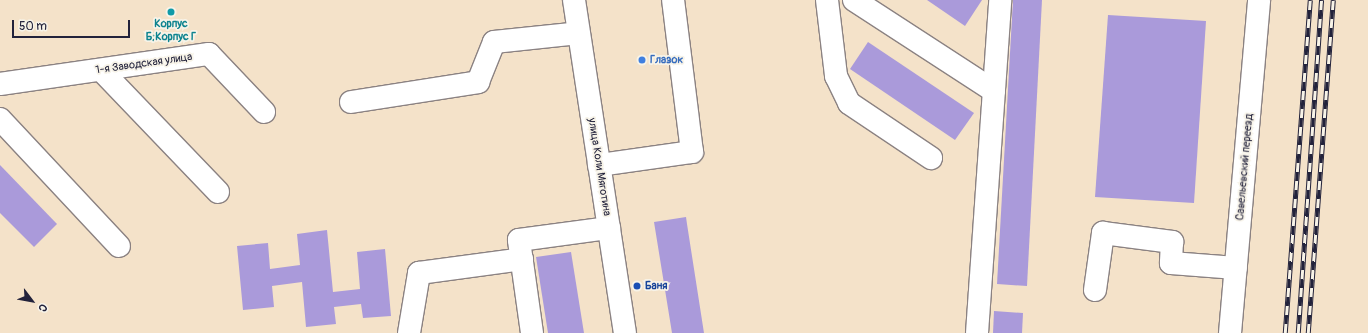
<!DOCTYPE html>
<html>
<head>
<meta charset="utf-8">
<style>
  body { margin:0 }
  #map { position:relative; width:1368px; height:333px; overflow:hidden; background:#f4e2c9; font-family:Pangolin,sans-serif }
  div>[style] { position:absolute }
  .building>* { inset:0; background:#aa9ada }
  .roads { filter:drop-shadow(1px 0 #8b8282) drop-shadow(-1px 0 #8b8282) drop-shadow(0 1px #8b8282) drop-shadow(0 -1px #8b8282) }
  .minor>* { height:22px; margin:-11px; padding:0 11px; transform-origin:11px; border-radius:11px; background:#fff }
  .major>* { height:22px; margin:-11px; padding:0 11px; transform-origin:11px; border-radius:11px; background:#fff }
  .rail>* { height:4.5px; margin-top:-2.25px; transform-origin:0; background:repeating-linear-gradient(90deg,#f7f3e8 0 9px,#22223b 0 18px); box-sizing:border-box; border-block:1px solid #22223b }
  .dots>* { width:11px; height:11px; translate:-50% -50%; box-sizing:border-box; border:2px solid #f7f3e8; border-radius:50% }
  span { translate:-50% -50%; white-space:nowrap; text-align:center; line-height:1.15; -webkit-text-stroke:3.5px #f7f3e8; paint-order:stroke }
  .culture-label { font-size:11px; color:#0d838f; font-weight:700 }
  .shop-label { font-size:11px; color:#366cbe; font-weight:700 }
  .left { translate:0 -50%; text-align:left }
  .street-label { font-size:11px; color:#22223b }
  .transit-label { font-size:11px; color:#164399; font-weight:700 }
  .north { position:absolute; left:12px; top:281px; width:40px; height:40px; -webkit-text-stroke:3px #f7f3e8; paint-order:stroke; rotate:122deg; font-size:11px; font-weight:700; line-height:16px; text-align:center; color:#22223b }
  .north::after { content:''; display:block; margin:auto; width:14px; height:18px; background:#22223b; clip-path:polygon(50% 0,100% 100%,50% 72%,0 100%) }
  .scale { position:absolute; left:12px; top:20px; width:118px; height:18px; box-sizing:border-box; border:2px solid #22223b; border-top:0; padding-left:5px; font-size:12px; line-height:14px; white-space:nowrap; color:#22223b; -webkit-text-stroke:3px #f7f3e8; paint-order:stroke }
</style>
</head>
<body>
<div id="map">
  <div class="building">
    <i style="clip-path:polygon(927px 0,982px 0,965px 26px)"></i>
    <i style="clip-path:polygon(1013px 0,1042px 0,1027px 286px,997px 284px)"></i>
    <i style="clip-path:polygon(1108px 15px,1206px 21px,1194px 203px,1095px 197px)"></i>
    <i style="clip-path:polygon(868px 42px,974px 113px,955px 140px,850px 69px)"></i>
    <i style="clip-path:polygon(0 165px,57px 224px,34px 247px,0 213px)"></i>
    <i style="clip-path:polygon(686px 217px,687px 224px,704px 333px,672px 333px,654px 222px)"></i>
    <i style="clip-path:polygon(327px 230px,333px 292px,360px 289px,357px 252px,385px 249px,391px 316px,363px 318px,361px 304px,334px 307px,336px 324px,306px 327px,302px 282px,272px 286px,274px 307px,243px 310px,237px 246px,268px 243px,270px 269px,300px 265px,297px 234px)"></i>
    <i style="clip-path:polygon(571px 252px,584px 333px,548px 333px,536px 257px)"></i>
    <i style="clip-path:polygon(994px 311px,1023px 313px,1022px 333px,993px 333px)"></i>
  </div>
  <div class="roads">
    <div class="minor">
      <i style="left:574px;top:0;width:337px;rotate:81.3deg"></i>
      <i style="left:827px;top:0;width:77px;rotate:83.2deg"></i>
      <i style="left:836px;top:76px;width:30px;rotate:64deg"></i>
      <i style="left:849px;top:103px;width:99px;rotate:33.9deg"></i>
      <i style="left:854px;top:0;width:167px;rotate:33deg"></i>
      <i style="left:101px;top:70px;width:169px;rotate:46.2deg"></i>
      <i style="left:0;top:84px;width:211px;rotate:-8.2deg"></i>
      <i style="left:209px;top:54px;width:80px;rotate:46.5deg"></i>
      <i style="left:351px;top:102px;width:129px;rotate:-8.9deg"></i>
      <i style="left:478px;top:82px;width:43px;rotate:-68.2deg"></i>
      <i style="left:494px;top:42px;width:85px;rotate:-6deg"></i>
      <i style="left:0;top:119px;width:174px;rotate:46.9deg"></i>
      <i style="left:599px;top:165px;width:94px;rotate:-8deg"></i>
      <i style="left:692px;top:152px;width:153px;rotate:-97.1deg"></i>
      <i style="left:1095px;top:290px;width:58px;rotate:-82deg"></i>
      <i style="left:1103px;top:233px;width:70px;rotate:7.4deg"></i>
      <i style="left:1172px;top:242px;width:21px;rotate:93deg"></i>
      <i style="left:1171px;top:263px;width:65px;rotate:4.4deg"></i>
      <i style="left:409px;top:333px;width:61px;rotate:-80.5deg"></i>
      <i style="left:419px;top:273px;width:104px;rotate:-7.7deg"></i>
      <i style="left:532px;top:333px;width:94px;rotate:-98deg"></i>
      <i style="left:519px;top:240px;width:91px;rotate:-7.6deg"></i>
      <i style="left:977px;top:333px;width:334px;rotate:-86deg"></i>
    </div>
    <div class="major">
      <i style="left:1230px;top:333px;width:334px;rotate:-85deg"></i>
    </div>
  </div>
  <div class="rail">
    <i style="left:1285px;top:333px;width:334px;rotate:-85.7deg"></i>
    <i style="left:1298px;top:333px;width:334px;rotate:-86deg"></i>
    <i style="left:1308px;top:333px;width:334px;rotate:-85.7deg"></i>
  </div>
  <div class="dots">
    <i style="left:171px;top:12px;background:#0f9aa8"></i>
    <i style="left:642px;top:60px;background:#3f7fe0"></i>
    <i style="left:637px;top:286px;background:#1a4fb4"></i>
  </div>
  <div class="culture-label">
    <span style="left:171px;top:31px">Корпус<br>Б;Корпус Г</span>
  </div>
  <div class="shop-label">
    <span class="left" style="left:650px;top:60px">Глазок</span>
  </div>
  <div class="street-label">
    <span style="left:144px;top:64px;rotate:-8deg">1-я Заводская улица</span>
    <span style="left:599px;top:167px;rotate:81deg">улица Коли Мяготина</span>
    <span style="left:1245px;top:167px;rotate:-85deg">Савельевский переезд</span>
  </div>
  <div class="transit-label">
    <span class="left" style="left:645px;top:286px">Баня</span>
  </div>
  <div class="north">С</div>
  <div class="scale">50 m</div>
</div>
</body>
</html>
